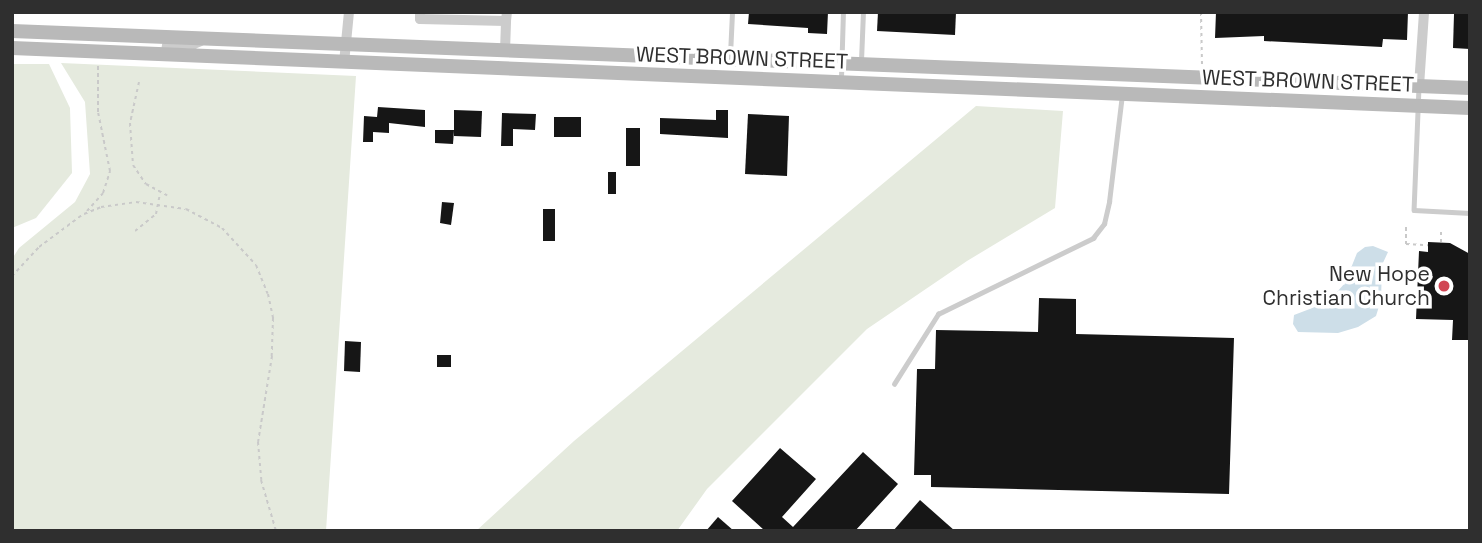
<!DOCTYPE html>
<html>
<head>
<meta charset="utf-8">
<style>
  body { margin:0 }
  #map { position:relative; width:1482px; height:543px; overflow:hidden; background:#fff; font-family:"Space Grotesk",sans-serif }
  div>[style] { position:absolute }
  .green>* { inset:0; background:#e5eade }
  .water>* { inset:0; background:#cddee8 }
  .building>* { inset:0; background:#161616 }
  .path>* { height:2px; margin-top:-1px; transform-origin:0; background:repeating-linear-gradient(90deg,#c9c9c9 0 3.5px,transparent 0 7px) }
  .service>* { height:4.5px; margin:-2.25px; padding:0 2.25px; transform-origin:2.25px; border-radius:2.25px; background:#ccc }
  .minor>* { height:10px; margin:-5px; padding:0 5px; transform-origin:5px; border-radius:5px; background:#ccc }
  .secondary>* { height:14px; margin:-7px; padding:0 7px; transform-origin:7px; border-radius:7px; background:#b9b9b9 }
  .dots>* { width:19px; height:19px; translate:-50% -50%; box-sizing:border-box; border:4px solid #fff; border-radius:50% }
  span { translate:-50% -50%; white-space:nowrap; text-align:center; line-height:1.15; -webkit-text-stroke:7px #fff; paint-order:stroke }
  .street-label { font-size:21px; color:#2f2f2f }
  .poi-label { font-size:21px; color:#2f2f2f }
  .right { translate:-100% -50%; text-align:right }
  .frame { position:absolute; inset:0; border:14px solid #2f2f2f; pointer-events:none }
</style>
</head>
<body>
<div id="map">
  <div class="green">
    <i style="clip-path:polygon(61px 63px,356px 76px,326px 531px,12px 531px,12px 259px,19px 248px,75px 202px,90px 174px,85px 102px)"></i>
    <i style="clip-path:polygon(12px 64px,49px 64px,70px 108px,72px 173px,36px 218px,12px 228px)"></i>
    <i style="clip-path:polygon(976px 106px,1063px 111px,1055px 208px,967px 261px,867px 329px,707px 489px,677px 531px,476px 531px,574px 441px)"></i>
  </div>
  <div class="water">
    <i style="clip-path:polygon(1373px 246px,1388px 252px,1382px 265px,1381px 300px,1376px 316px,1358px 327px,1338px 333px,1298px 332px,1293px 324px,1294px 315px,1328px 302px,1345px 283px,1357px 253px,1365px 247px)"></i>
  </div>
  <div class="building">
    <i style="clip-path:polygon(749px 12px,828px 12px,827px 34px,808px 33px,808px 28px,748px 24px)"></i>
    <i style="clip-path:polygon(878px 12px,956px 12px,955px 35px,877px 31px)"></i>
    <i style="clip-path:polygon(1216px 12px,1408px 12px,1407px 40px,1383px 39px,1382px 47px,1264px 41px,1264px 36px,1215px 38px)"></i>
    <i style="clip-path:polygon(1454px 14px,1470px 14px,1470px 49px,1453px 48px)"></i>
    <i style="clip-path:polygon(378px 107px,425px 110px,425px 127px,389px 123px,389px 133px,373px 132px,373px 142px,363px 142px,364px 116px,377px 117px)"></i>
    <i style="clip-path:polygon(454px 110px,482px 111px,481px 137px,454px 136px)"></i>
    <i style="clip-path:polygon(716px 110px,728px 110px,728px 138px,660px 134px,660px 118px,716px 120px)"></i>
    <i style="clip-path:polygon(502px 113px,536px 114px,535px 130px,513px 129px,513px 146px,501px 146px)"></i>
    <i style="clip-path:polygon(748px 114px,789px 116px,787px 176px,745px 174px)"></i>
    <i style="clip-path:polygon(554px 117px,581px 117px,581px 137px,554px 137px)"></i>
    <i style="clip-path:polygon(626px 128px,640px 128px,640px 166px,626px 166px)"></i>
    <i style="clip-path:polygon(435px 130px,454px 130px,453px 144px,435px 143px)"></i>
    <i style="clip-path:polygon(608px 172px,616px 172px,616px 194px,608px 194px)"></i>
    <i style="clip-path:polygon(442px 202px,454px 203px,451px 225px,440px 223px)"></i>
    <i style="clip-path:polygon(543px 209px,555px 209px,555px 241px,543px 241px)"></i>
    <i style="clip-path:polygon(1428px 242px,1450px 243px,1470px 254px,1470px 340px,1452px 340px,1453px 320px,1416px 319px,1419px 251px,1428px 252px)"></i>
    <i style="clip-path:polygon(1039px 298px,1076px 299px,1076px 334px,1234px 338px,1229px 494px,931px 487px,931px 475px,914px 475px,917px 369px,935px 369px,936px 330px,1038px 332px)"></i>
    <i style="clip-path:polygon(345px 341px,361px 342px,360px 372px,344px 371px)"></i>
    <i style="clip-path:polygon(437px 355px,451px 355px,451px 367px,437px 367px)"></i>
    <i style="clip-path:polygon(780px 448px,816px 479px,782px 517px,793px 527px,863px 452px,898px 484px,855px 531px,765px 531px,732px 501px)"></i>
    <i style="clip-path:polygon(920px 500px,955px 531px,893px 531px)"></i>
    <i style="clip-path:polygon(718px 517px,734px 531px,706px 531px)"></i>
  </div>
  <div class="path">
    <i style="left:1201px;top:12px;width:52px;rotate:88.9deg"></i>
    <i style="left:139px;top:82px;width:42px;rotate:102.4deg"></i>
    <i style="left:130px;top:123px;width:42px;rotate:85.9deg"></i>
    <i style="left:133px;top:165px;width:23px;rotate:56deg"></i>
    <i style="left:146px;top:184px;width:24px;rotate:28deg"></i>
    <i style="left:87px;top:211px;width:24px;rotate:-48deg"></i>
    <i style="left:103px;top:193px;width:23px;rotate:-72deg"></i>
    <i style="left:110px;top:171px;width:60px;rotate:-101.5deg"></i>
    <i style="left:98px;top:112px;width:47px;rotate:-90deg"></i>
    <i style="left:84px;top:214px;width:18px;rotate:-22deg"></i>
    <i style="left:101px;top:207px;width:35px;rotate:-8deg"></i>
    <i style="left:136px;top:202px;width:50px;rotate:8deg"></i>
    <i style="left:186px;top:209px;width:41px;rotate:27.8deg"></i>
    <i style="left:222px;top:228px;width:50px;rotate:47.4deg"></i>
    <i style="left:256px;top:265px;width:31px;rotate:68deg"></i>
    <i style="left:268px;top:294px;width:25px;rotate:78deg"></i>
    <i style="left:273px;top:318px;width:38px;rotate:92deg"></i>
    <i style="left:272px;top:356px;width:87px;rotate:99.2deg"></i>
    <i style="left:258px;top:442px;width:38px;rotate:85deg"></i>
    <i style="left:261px;top:480px;width:53px;rotate:73.6deg"></i>
    <i style="left:1406px;top:227px;width:17px;rotate:90deg"></i>
    <i style="left:1406px;top:244px;width:22px;rotate:3deg"></i>
    <i style="left:135px;top:231px;width:27px;rotate:-39deg"></i>
    <i style="left:156px;top:214px;width:20px;rotate:-79deg"></i>
    <i style="left:1441px;top:242px;width:14px;rotate:-90deg"></i>
    <i style="left:12px;top:276px;width:40px;rotate:-47deg"></i>
    <i style="left:39px;top:247px;width:54px;rotate:-36.7deg"></i>
  </div>
  <div class="service">
    <i style="left:163px;top:51px;width:6px;rotate:-81deg"></i>
    <i style="left:164px;top:45px;width:30px;rotate:2deg"></i>
    <i style="left:194px;top:46px;width:8px;rotate:-23deg"></i>
    <i style="left:730px;top:55px;width:43px;rotate:-87.3deg"></i>
    <i style="left:861px;top:61px;width:49px;rotate:-87.7deg"></i>
    <i style="left:841px;top:78px;width:66px;rotate:-88.3deg"></i>
    <i style="left:1419px;top:87px;width:123px;rotate:92.3deg"></i>
    <i style="left:1414px;top:210px;width:56px;rotate:3.1deg"></i>
    <i style="left:894px;top:384px;width:83px;rotate:-57.8deg"></i>
    <i style="left:938px;top:314px;width:173px;rotate:-26.1deg"></i>
    <i style="left:1093px;top:238px;width:18px;rotate:-52deg"></i>
    <i style="left:1104px;top:224px;width:23px;rotate:-77deg"></i>
    <i style="left:1109px;top:202px;width:108px;rotate:-83.1deg"></i>
  </div>
  <div class="minor">
    <i style="left:420px;top:12px;width:7px;rotate:90deg"></i>
    <i style="left:420px;top:19px;width:86px;rotate:1.3deg"></i>
    <i style="left:506px;top:21px;width:9px;rotate:-84deg"></i>
    <i style="left:505px;top:51px;width:30px;rotate:-88deg"></i>
    <i style="left:344px;top:63px;width:51px;rotate:-84.4deg"></i>
    <i style="left:1419px;top:86px;width:74px;rotate:-86.1deg"></i>
  </div>
  <div class="secondary">
    <i style="left:12px;top:31px;width:1459px;rotate:2.24deg"></i>
    <i style="left:12px;top:48px;width:1459px;rotate:2.36deg"></i>
  </div>
  <div class="dots">
    <i style="left:1444px;top:286px;background:#d14553"></i>
  </div>
  <div class="street-label">
    <span style="left:742px;top:58px;rotate:2deg">WEST BROWN STREET</span>
    <span style="left:1308px;top:81px;rotate:2deg">WEST BROWN STREET</span>
  </div>
  <div class="poi-label">
    <span class="right" style="left:1430px;top:286px">New Hope<br>Christian Church</span>
  </div>
  <div class="frame"></div>
</div>
</body>
</html>
